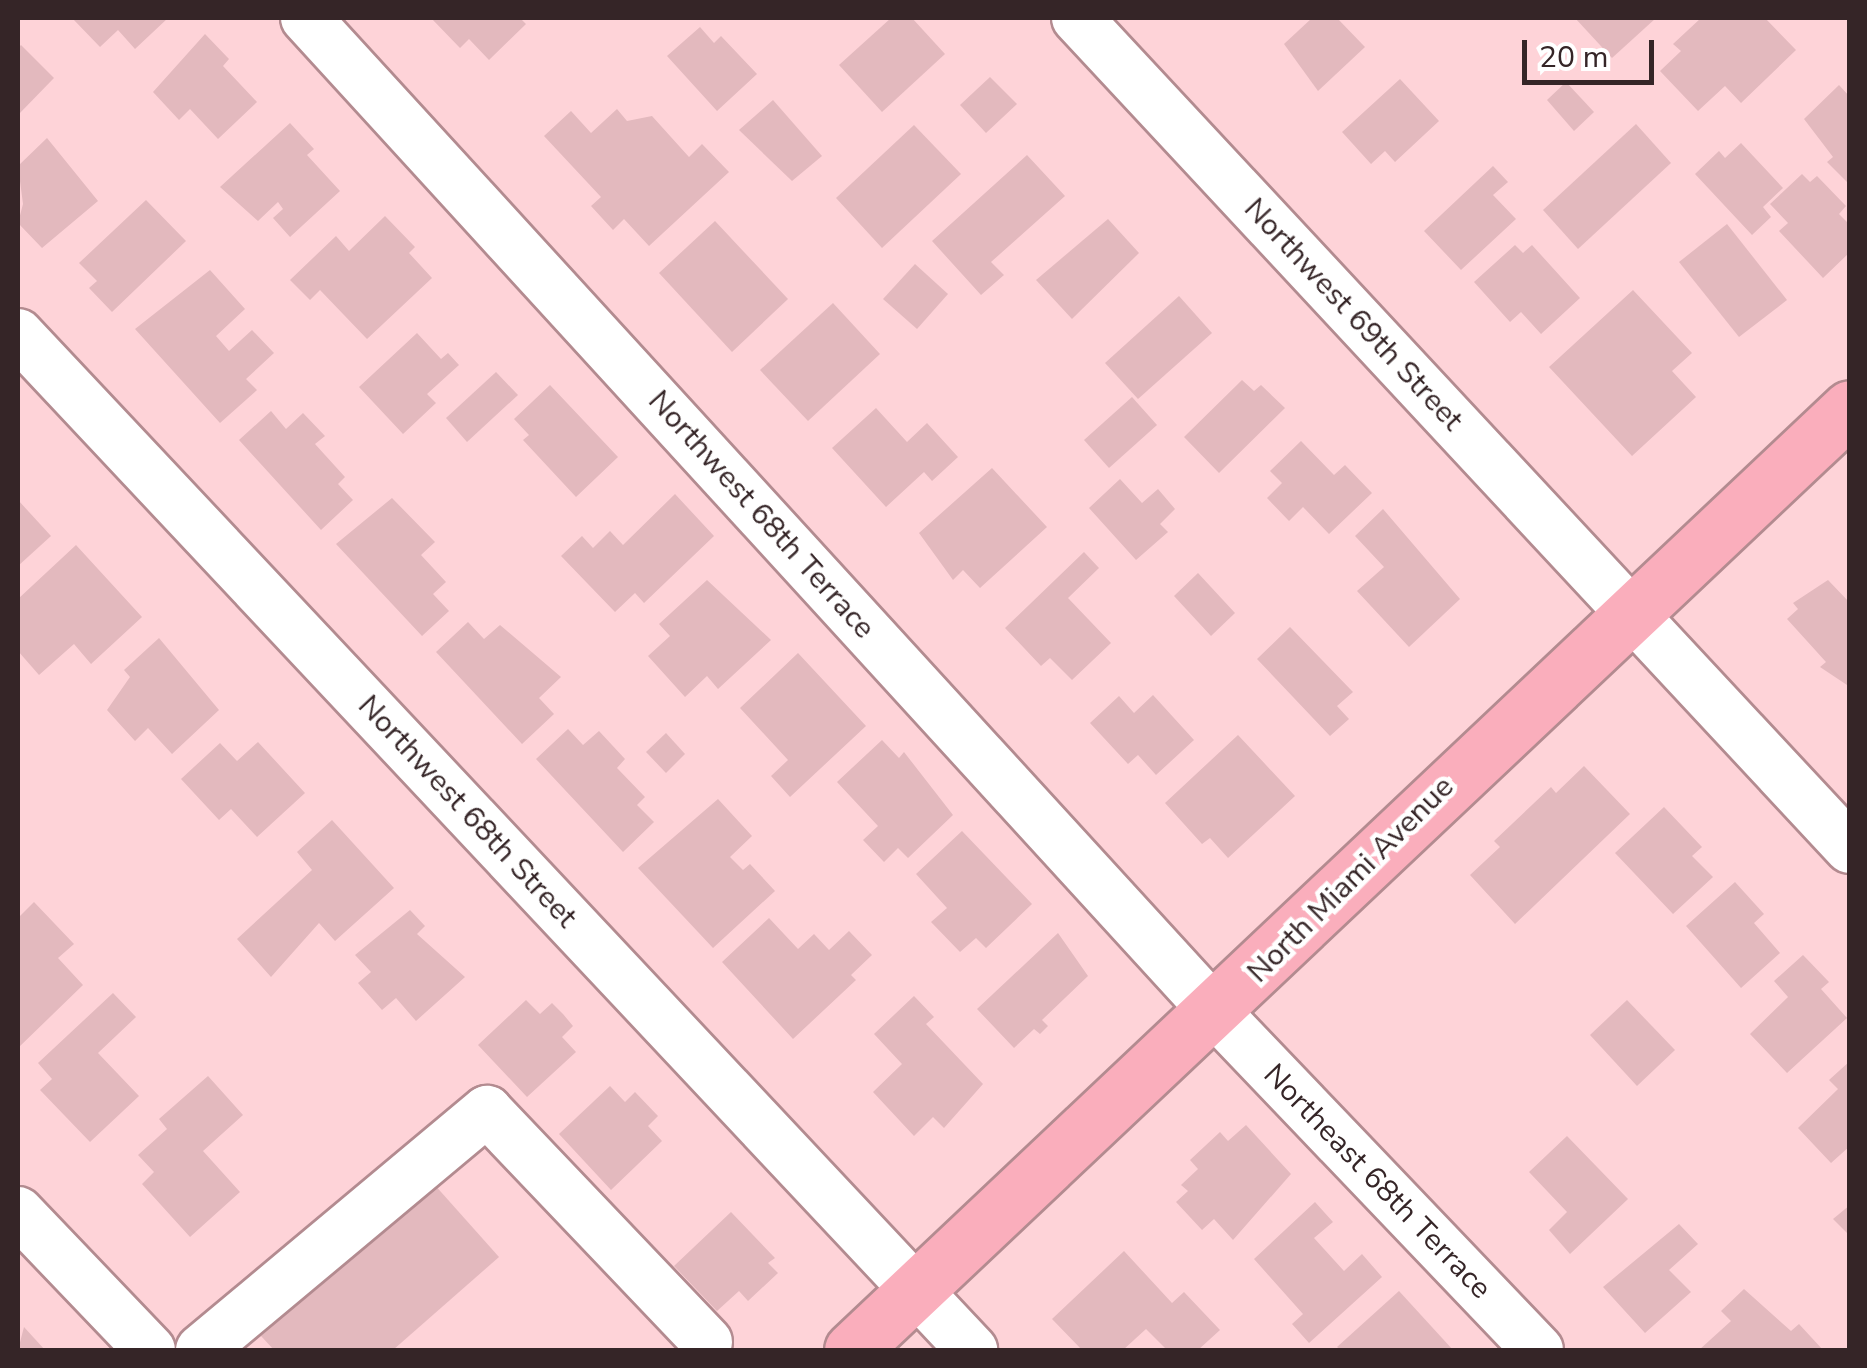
<!DOCTYPE html>
<html>
<head>
<meta charset="utf-8">
<style>
  body { margin:0 }
  #map { position:relative; width:1867px; height:1368px; overflow:hidden; background:#fed3d8; font-family:"Nunito Sans",sans-serif }
  div>[style] { position:absolute }
  .building>* { inset:0; background:#e3b9be }
  .roads { filter:drop-shadow(2px 0 #b38b90) drop-shadow(-2px 0 #b38b90) drop-shadow(0 2px #b38b90) drop-shadow(0 -2px #b38b90) }
  .minor>* { height:50px; margin:-25px; padding:0 25px; transform-origin:25px; border-radius:25px; background:#fff }
  .major>* { height:55px; margin:-27.5px; padding:0 27.5px; transform-origin:27.5px; border-radius:27.5px; background:#faaebc }
  span { translate:-50% -50%; white-space:nowrap; text-align:center; line-height:1.15; -webkit-text-stroke:9px #fff; paint-order:stroke }
  .street-label { font-size:30px; color:#352527 }
  .frame { position:absolute; inset:0; border:20px solid #352527; pointer-events:none }
  .scale { position:absolute; left:1522px; top:40px; width:132px; height:45px; box-sizing:border-box; border:5px solid #352527; border-top:0; padding-left:12px; font-size:30px; line-height:35px; white-space:nowrap; color:#352527; -webkit-text-stroke:8px #fff; paint-order:stroke }
</style>
</head>
<body>
<div id="map">
  <div class="building">
    <i style="clip-path:polygon(72px 18px,168px 18px,135px 49px,118px 30px,100px 47px)"></i>
    <i style="clip-path:polygon(431px 18px,520px 18px,526px 24px,489px 60px,469px 39px,460px 48px)"></i>
    <i style="clip-path:polygon(891px 18px,912px 18px,945px 54px,882px 112px,839px 65px)"></i>
    <i style="clip-path:polygon(1312px 18px,1337px 18px,1365px 47px,1318px 91px,1284px 44px)"></i>
    <i style="clip-path:polygon(1575px 18px,1656px 18px,1612px 58px)"></i>
    <i style="clip-path:polygon(1701px 18px,1765px 18px,1796px 50px,1741px 103px,1725px 86px,1698px 111px,1660px 71px,1681px 51px,1673px 44px)"></i>
    <i style="clip-path:polygon(700px 27px,714px 43px,721px 36px,757px 74px,717px 111px,667px 56px)"></i>
    <i style="clip-path:polygon(205px 34px,229px 59px,223px 66px,257px 102px,218px 139px,190px 109px,179px 120px,153px 92px)"></i>
    <i style="clip-path:polygon(21px 45px,54px 78px,18px 115px,18px 48px)"></i>
    <i style="clip-path:polygon(990px 77px,1017px 104px,986px 133px,960px 105px)"></i>
    <i style="clip-path:polygon(1400px 79px,1439px 121px,1395px 162px,1385px 151px,1371px 164px,1342px 132px)"></i>
    <i style="clip-path:polygon(1566px 82px,1594px 112px,1574px 131px,1547px 100px)"></i>
    <i style="clip-path:polygon(1839px 85px,1850px 97px,1850px 185px,1827px 162px,1833px 157px,1804px 119px)"></i>
    <i style="clip-path:polygon(773px 100px,822px 156px,792px 181px,739px 130px)"></i>
    <i style="clip-path:polygon(617px 109px,627px 121px,652px 116px,689px 157px,702px 144px,729px 172px,649px 246px,624px 219px,613px 230px,591px 206px,601px 197px,544px 136px,571px 111px,591px 133px)"></i>
    <i style="clip-path:polygon(290px 123px,314px 149px,307px 155px,340px 191px,290px 237px,273px 218px,283px 209px,278px 202px,258px 221px,220px 187px)"></i>
    <i style="clip-path:polygon(1636px 124px,1671px 163px,1578px 249px,1543px 210px)"></i>
    <i style="clip-path:polygon(914px 125px,961px 174px,882px 248px,836px 198px)"></i>
    <i style="clip-path:polygon(47px 138px,98px 201px,42px 248px,18px 223px,23px 204px,18px 166px)"></i>
    <i style="clip-path:polygon(1741px 143px,1783px 188px,1763px 207px,1771px 217px,1752px 235px,1695px 174px,1719px 151px,1725px 158px)"></i>
    <i style="clip-path:polygon(1027px 155px,1065px 196px,991px 262px,1004px 275px,981px 295px,932px 241px)"></i>
    <i style="clip-path:polygon(1493px 166px,1508px 182px,1493px 195px,1516px 219px,1461px 270px,1424px 231px)"></i>
    <i style="clip-path:polygon(1802px 174px,1810px 182px,1817px 176px,1846px 206px,1839px 214px,1850px 225px,1850px 252px,1823px 278px,1779px 231px,1788px 223px,1770px 204px)"></i>
    <i style="clip-path:polygon(146px 200px,186px 241px,112px 312px,89px 288px,97px 281px,79px 263px)"></i>
    <i style="clip-path:polygon(385px 216px,415px 247px,409px 253px,432px 278px,367px 339px,320px 290px,310px 300px,290px 280px,336px 236px,349px 251px)"></i>
    <i style="clip-path:polygon(1108px 219px,1139px 253px,1072px 319px,1036px 280px)"></i>
    <i style="clip-path:polygon(715px 221px,788px 299px,732px 352px,659px 273px)"></i>
    <i style="clip-path:polygon(1727px 224px,1787px 300px,1739px 337px,1679px 262px)"></i>
    <i style="clip-path:polygon(1515px 245px,1523px 253px,1532px 245px,1580px 298px,1541px 334px,1521px 312px,1510px 322px,1474px 282px)"></i>
    <i style="clip-path:polygon(915px 264px,948px 294px,917px 329px,883px 299px)"></i>
    <i style="clip-path:polygon(210px 270px,245px 309px,216px 336px,229px 351px,252px 330px,274px 353px,246px 379px,257px 390px,220px 423px,135px 329px)"></i>
    <i style="clip-path:polygon(1633px 290px,1692px 353px,1672px 371px,1696px 397px,1632px 456px,1549px 367px)"></i>
    <i style="clip-path:polygon(1179px 296px,1212px 333px,1138px 399px,1105px 363px)"></i>
    <i style="clip-path:polygon(833px 303px,880px 354px,808px 421px,760px 370px)"></i>
    <i style="clip-path:polygon(417px 333px,441px 359px,448px 353px,459px 365px,427px 394px,436px 403px,403px 434px,359px 387px)"></i>
    <i style="clip-path:polygon(496px 372px,518px 395px,467px 442px,446px 418px)"></i>
    <i style="clip-path:polygon(1242px 380px,1254px 391px,1261px 385px,1285px 408px,1219px 473px,1184px 437px)"></i>
    <i style="clip-path:polygon(550px 385px,618px 457px,576px 497px,523px 440px,529px 435px,514px 419px)"></i>
    <i style="clip-path:polygon(1132px 397px,1157px 425px,1109px 468px,1084px 440px)"></i>
    <i style="clip-path:polygon(876px 408px,907px 442px,927px 423px,958px 457px,932px 481px,924px 472px,886px 507px,832px 448px)"></i>
    <i style="clip-path:polygon(271px 411px,286px 429px,303px 413px,325px 436px,315px 444px,345px 477px,338px 484px,353px 500px,321px 530px,239px 440px)"></i>
    <i style="clip-path:polygon(1301px 441px,1334px 475px,1345px 465px,1372px 493px,1329px 534px,1303px 507px,1289px 521px,1267px 498px,1282px 483px,1270px 471px)"></i>
    <i style="clip-path:polygon(992px 468px,1047px 527px,980px 588px,963px 570px,953px 580px,919px 533px)"></i>
    <i style="clip-path:polygon(1120px 479px,1142px 503px,1158px 489px,1175px 509px,1160px 524px,1168px 532px,1136px 560px,1089px 508px)"></i>
    <i style="clip-path:polygon(675px 494px,714px 536px,644px 603px,635px 593px,615px 612px,561px 556px,582px 536px,593px 548px,610px 531px,623px 545px)"></i>
    <i style="clip-path:polygon(392px 498px,435px 542px,421px 555px,446px 582px,433px 594px,449px 611px,422px 636px,336px 544px)"></i>
    <i style="clip-path:polygon(18px 500px,51px 536px,18px 566px)"></i>
    <i style="clip-path:polygon(1383px 509px,1460px 599px,1409px 647px,1357px 591px,1384px 567px,1355px 536px)"></i>
    <i style="clip-path:polygon(76px 545px,142px 617px,91px 664px,74px 644px,39px 675px,18px 651px,18px 599px)"></i>
    <i style="clip-path:polygon(1084px 552px,1099px 568px,1068px 598px,1111px 643px,1072px 680px,1050px 658px,1041px 666px,1005px 628px)"></i>
    <i style="clip-path:polygon(1198px 573px,1235px 613px,1211px 636px,1174px 596px)"></i>
    <i style="clip-path:polygon(707px 580px,771px 640px,718px 689px,707px 676px,685px 697px,648px 656px,670px 636px,659px 624px)"></i>
    <i style="clip-path:polygon(1828px 580px,1850px 603px,1850px 687px,1820px 667px,1826px 662px,1787px 619px,1798px 609px,1793px 603px)"></i>
    <i style="clip-path:polygon(468px 622px,484px 639px,500px 625px,561px 677px,539px 698px,554px 714px,522px 744px,436px 652px)"></i>
    <i style="clip-path:polygon(1290px 627px,1353px 692px,1337px 706px,1349px 719px,1330px 736px,1257px 659px)"></i>
    <i style="clip-path:polygon(159px 638px,219px 710px,172px 754px,148px 728px,135px 741px,107px 710px,130px 677px,124px 670px)"></i>
    <i style="clip-path:polygon(798px 653px,866px 726px,790px 797px,771px 776px,788px 760px,740px 708px)"></i>
    <i style="clip-path:polygon(1153px 695px,1194px 740px,1156px 775px,1138px 755px,1128px 764px,1090px 723px,1119px 696px,1134px 713px)"></i>
    <i style="clip-path:polygon(568px 729px,583px 745px,599px 731px,625px 759px,617px 768px,645px 797px,637px 805px,654px 822px,623px 852px,536px 759px)"></i>
    <i style="clip-path:polygon(666px 733px,685px 754px,666px 773px,646px 752px)"></i>
    <i style="clip-path:polygon(1238px 735px,1295px 796px,1228px 858px,1210px 838px,1202px 844px,1165px 803px)"></i>
    <i style="clip-path:polygon(882px 740px,899px 758px,904px 752px,953px 815px,908px 858px,898px 848px,884px 862px,863px 840px,878px 826px,837px 782px)"></i>
    <i style="clip-path:polygon(258px 742px,305px 793px,257px 837px,231px 809px,219px 820px,181px 779px,220px 743px,237px 761px)"></i>
    <i style="clip-path:polygon(1584px 766px,1630px 814px,1515px 924px,1470px 875px,1500px 847px,1494px 841px,1551px 787px,1556px 793px)"></i>
    <i style="clip-path:polygon(718px 799px,752px 836px,730px 857px,743px 870px,750px 864px,775px 891px,713px 948px,638px 868px)"></i>
    <i style="clip-path:polygon(1664px 807px,1702px 847px,1692px 856px,1713px 877px,1673px 914px,1615px 853px)"></i>
    <i style="clip-path:polygon(332px 820px,394px 888px,335px 941px,319px 923px,271px 977px,237px 939px,312px 870px,297px 852px)"></i>
    <i style="clip-path:polygon(962px 831px,1032px 904px,986px 948px,976px 938px,960px 952px,931px 922px,947px 908px,916px 874px)"></i>
    <i style="clip-path:polygon(1735px 882px,1764px 914px,1754px 923px,1780px 953px,1741px 988px,1686px 926px)"></i>
    <i style="clip-path:polygon(34px 902px,74px 944px,58px 958px,83px 985px,18px 1048px,18px 918px)"></i>
    <i style="clip-path:polygon(410px 910px,425px 926px,417px 934px,465px 977px,416px 1021px,396px 998px,382px 1010px,358px 983px,371px 972px,355px 955px)"></i>
    <i style="clip-path:polygon(769px 918px,798px 949px,814px 934px,829px 950px,849px 931px,872px 955px,851px 975px,856px 980px,793px 1039px,722px 962px)"></i>
    <i style="clip-path:polygon(1058px 933px,1088px 976px,1042px 1020px,1048px 1026px,1040px 1034px,1034px 1029px,1014px 1048px,977px 1009px)"></i>
    <i style="clip-path:polygon(1803px 955px,1829px 982px,1821px 989px,1847px 1018px,1787px 1073px,1750px 1034px,1788px 997px,1774px 981px)"></i>
    <i style="clip-path:polygon(113px 993px,136px 1017px,98px 1053px,139px 1096px,90px 1142px,40px 1090px,52px 1079px,38px 1063px)"></i>
    <i style="clip-path:polygon(914px 996px,934px 1017px,926px 1024px,983px 1084px,944px 1128px,933px 1117px,914px 1136px,873px 1092px,902px 1064px,874px 1034px)"></i>
    <i style="clip-path:polygon(526px 1000px,540px 1014px,552px 1003px,563px 1014px,573px 1026px,562px 1037px,576px 1052px,527px 1097px,478px 1045px)"></i>
    <i style="clip-path:polygon(1627px 1000px,1675px 1050px,1637px 1086px,1590px 1035px)"></i>
    <i style="clip-path:polygon(1850px 1061px,1850px 1146px,1831px 1163px,1798px 1128px,1838px 1089px,1829px 1080px)"></i>
    <i style="clip-path:polygon(208px 1076px,243px 1115px,203px 1151px,240px 1192px,190px 1237px,142px 1184px,154px 1172px,138px 1155px,167px 1129px,159px 1119px)"></i>
    <i style="clip-path:polygon(610px 1086px,625px 1102px,635px 1092px,658px 1116px,648px 1126px,662px 1141px,611px 1190px,559px 1134px)"></i>
    <i style="clip-path:polygon(1246px 1125px,1291px 1174px,1233px 1240px,1214px 1219px,1202px 1230px,1176px 1202px,1188px 1191px,1181px 1185px,1198px 1169px,1190px 1160px,1220px 1132px,1228px 1141px)"></i>
    <i style="clip-path:polygon(1567px 1136px,1628px 1199px,1570px 1254px,1549px 1230px,1567px 1212px,1529px 1172px)"></i>
    <i style="clip-path:polygon(433px 1183px,499px 1257px,393px 1350px,274px 1350px,261px 1336px)"></i>
    <i style="clip-path:polygon(1315px 1202px,1333px 1222px,1314px 1238px,1344px 1271px,1362px 1254px,1382px 1277px,1309px 1343px,1292px 1324px,1303px 1314px,1254px 1259px)"></i>
    <i style="clip-path:polygon(1850px 1205px,1850px 1236px,1833px 1219px)"></i>
    <i style="clip-path:polygon(731px 1212px,775px 1258px,768px 1263px,778px 1273px,748px 1301px,739px 1291px,717px 1311px,674px 1266px)"></i>
    <i style="clip-path:polygon(1679px 1224px,1698px 1244px,1669px 1270px,1691px 1292px,1645px 1333px,1603px 1287px)"></i>
    <i style="clip-path:polygon(1124px 1251px,1172px 1303px,1184px 1292px,1220px 1330px,1198px 1350px,1167px 1350px,1146px 1329px,1123px 1350px,1082px 1350px,1052px 1319px)"></i>
    <i style="clip-path:polygon(1744px 1289px,1791px 1331px,1799px 1324px,1823px 1350px,1699px 1350px,1731px 1321px,1721px 1311px)"></i>
    <i style="clip-path:polygon(1399px 1291px,1453px 1350px,1341px 1350px,1337px 1347px)"></i>
    <i style="clip-path:polygon(24px 1327px,45px 1350px,18px 1350px)"></i>
  </div>
  <div class="roads">
    <div class="minor">
      <i style="left:306px;top:18px;width:1348px;rotate:47.55deg"></i>
      <i style="left:1216px;top:1013px;width:466px;rotate:46.3deg"></i>
      <i style="left:1077px;top:18px;width:1134px;rotate:47.04deg"></i>
      <i style="left:18px;top:334px;width:1394px;rotate:46.8deg"></i>
      <i style="left:18px;top:1212px;width:191px;rotate:46.3deg"></i>
      <i style="left:201px;top:1350px;width:373px;rotate:-39.9deg"></i>
      <i style="left:487px;top:1111px;width:319px;rotate:46.4deg"></i>
    </div>
    <div class="major">
      <i style="left:852px;top:1350px;width:1372px;rotate:-43.35deg"></i>
    </div>
  </div>
  <div class="street-label">
    <span style="left:1353px;top:315px;rotate:47deg">Northwest 69th Street</span>
    <span style="left:761px;top:515px;rotate:48deg">Northwest 68th Terrace</span>
    <span style="left:467px;top:812px;rotate:47deg">Northwest 68th Street</span>
    <span style="left:1351px;top:880px;rotate:-45deg">North Miami Avenue</span>
    <span style="left:1377px;top:1182px;rotate:46deg">Northeast 68th Terrace</span>
  </div>
  <div class="frame"></div>
  <div class="scale">20 m</div>
</div>
</body>
</html>
